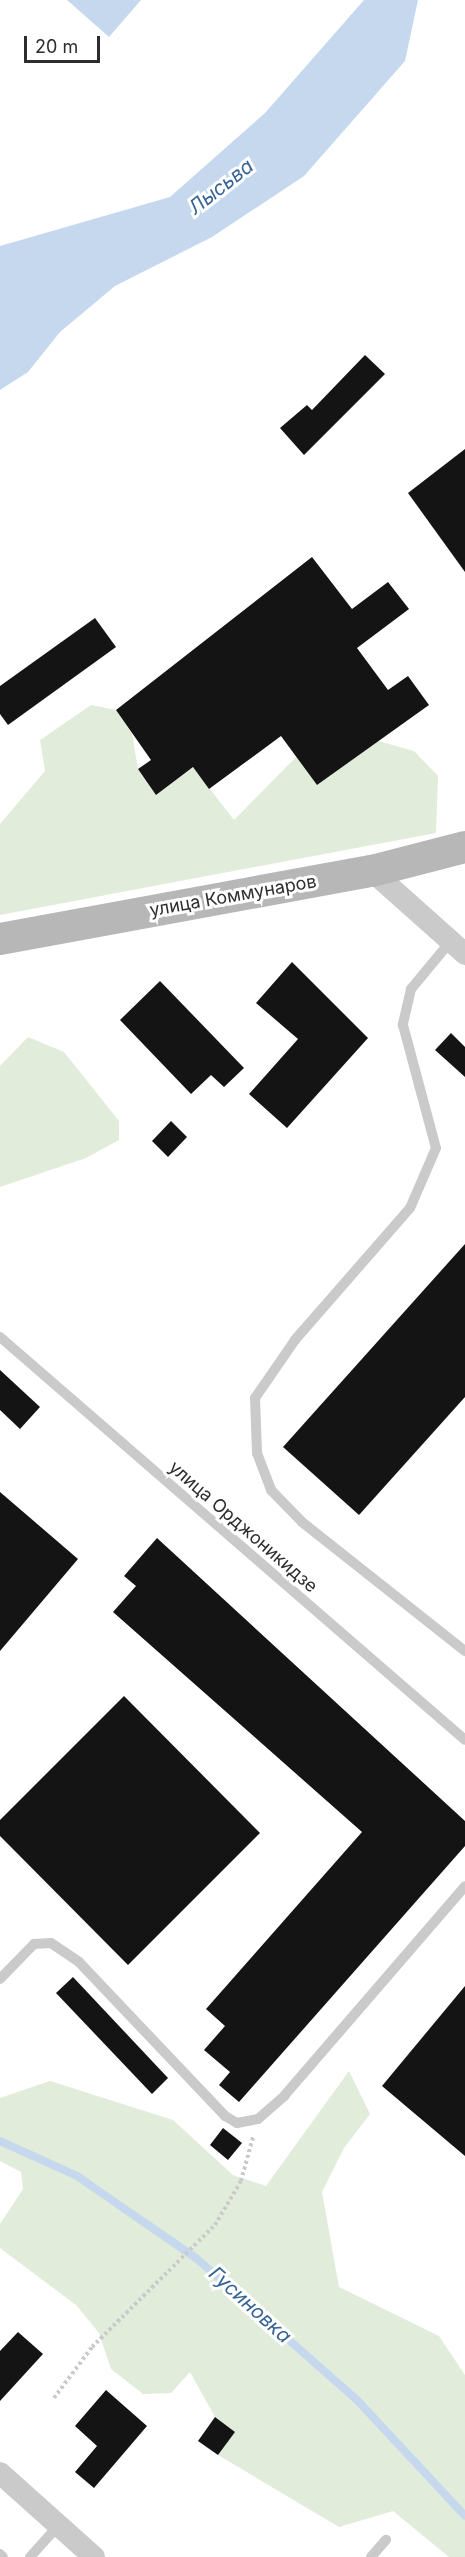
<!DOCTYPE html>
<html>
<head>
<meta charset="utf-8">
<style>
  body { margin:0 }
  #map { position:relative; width:465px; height:2557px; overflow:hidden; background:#fff; font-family:Inter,sans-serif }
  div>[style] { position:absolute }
  .green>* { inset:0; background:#e1ecda }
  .water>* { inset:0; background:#c5d8ed }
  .stream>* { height:8px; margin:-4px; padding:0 4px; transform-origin:4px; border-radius:4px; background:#c5d8ed }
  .building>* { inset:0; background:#141414 }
  .path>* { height:4px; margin-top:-2px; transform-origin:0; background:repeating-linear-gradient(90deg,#cacaca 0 3px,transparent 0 6px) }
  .lane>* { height:10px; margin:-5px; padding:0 5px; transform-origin:5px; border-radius:5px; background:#cacaca }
  .street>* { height:22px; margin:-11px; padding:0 11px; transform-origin:11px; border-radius:11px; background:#cacaca }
  .secondary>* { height:32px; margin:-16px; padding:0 16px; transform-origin:16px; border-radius:16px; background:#b7b7b7 }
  span { translate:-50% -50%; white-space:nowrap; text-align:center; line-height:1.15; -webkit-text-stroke:6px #fff; paint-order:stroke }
  .street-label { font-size:18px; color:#2d2d2d }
  .water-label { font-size:20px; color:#376494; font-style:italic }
  .scale { position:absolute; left:24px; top:36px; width:76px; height:27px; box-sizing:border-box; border:3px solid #2d2d2d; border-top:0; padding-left:8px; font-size:18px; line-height:21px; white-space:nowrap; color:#2d2d2d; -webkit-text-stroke:4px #fff; paint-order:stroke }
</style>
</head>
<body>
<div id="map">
  <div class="green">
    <i style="clip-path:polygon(91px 705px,116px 710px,132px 733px,138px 769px,156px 794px,193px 767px,234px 820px,296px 757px,317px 785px,378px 741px,414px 751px,438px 776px,436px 833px,0 915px,0 824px,45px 771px,40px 740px)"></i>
    <i style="clip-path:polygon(28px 1037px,64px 1052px,119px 1121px,119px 1140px,86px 1158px,0 1187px,0 1066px)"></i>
    <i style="clip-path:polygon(349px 2071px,370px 2114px,344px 2148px,322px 2192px,339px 2287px,439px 2336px,465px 2375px,465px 2557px,449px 2557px,393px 2511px,339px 2527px,218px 2455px,235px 2432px,215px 2417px,190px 2372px,171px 2393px,143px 2394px,111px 2369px,99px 2333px,76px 2305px,0 2248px,0 2224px,23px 2189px,21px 2172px,0 2161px,0 2098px,50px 2081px,173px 2120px,233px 2175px,266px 2186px)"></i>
  </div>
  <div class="water">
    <i style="clip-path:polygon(67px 0,141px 0,109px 37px)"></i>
    <i style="clip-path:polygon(364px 0,418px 0,405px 61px,304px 176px,212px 237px,115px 286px,60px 332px,28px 372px,0 390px,0 246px,170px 197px,265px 113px)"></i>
  </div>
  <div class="stream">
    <i style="left:0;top:2141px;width:85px;rotate:24.4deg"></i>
    <i style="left:77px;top:2176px;width:145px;rotate:34.6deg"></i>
    <i style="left:196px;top:2258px;width:215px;rotate:41.4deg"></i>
    <i style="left:357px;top:2400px;width:158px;rotate:47deg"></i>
  </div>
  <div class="building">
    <i style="clip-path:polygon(365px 355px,385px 374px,304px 455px,280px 428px,307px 405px,312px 410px)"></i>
    <i style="clip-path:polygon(465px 449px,465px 572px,408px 493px)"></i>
    <i style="clip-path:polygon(312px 557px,352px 609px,388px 582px,409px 609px,357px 648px,388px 690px,408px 676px,429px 705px,317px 785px,281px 736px,209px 789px,193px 767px,156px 795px,138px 769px,151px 760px,116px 710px)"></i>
    <i style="clip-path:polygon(95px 618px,116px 647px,8px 725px,0 714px,0 686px)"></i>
    <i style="clip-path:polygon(292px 962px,368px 1038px,287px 1128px,249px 1094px,298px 1039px,256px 1003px)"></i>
    <i style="clip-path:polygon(160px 981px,244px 1068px,224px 1087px,211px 1075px,191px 1094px,120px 1020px)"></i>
    <i style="clip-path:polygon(451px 1033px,465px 1047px,465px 1077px,435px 1050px)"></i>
    <i style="clip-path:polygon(171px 1121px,187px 1137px,168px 1157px,152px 1141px)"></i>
    <i style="clip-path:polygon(465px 1244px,465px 1397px,359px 1515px,283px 1447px)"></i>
    <i style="clip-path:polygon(0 1370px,40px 1407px,20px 1429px,0 1410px)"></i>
    <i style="clip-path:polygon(0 1492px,78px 1559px,0 1651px)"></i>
    <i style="clip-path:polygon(157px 1538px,465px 1821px,465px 1846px,239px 2102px,219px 2085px,230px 2072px,204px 2050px,225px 2026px,206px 2009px,362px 1832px,113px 1612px,136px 1586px,124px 1576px)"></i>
    <i style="clip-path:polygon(124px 1696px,260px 1833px,128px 1965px,0 1836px,0 1820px)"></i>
    <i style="clip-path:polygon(73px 1977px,168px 2078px,152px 2094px,56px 1993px)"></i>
    <i style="clip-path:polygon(465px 1986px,465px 2156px,382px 2086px)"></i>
    <i style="clip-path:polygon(223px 2128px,242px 2143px,228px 2160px,210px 2145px)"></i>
    <i style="clip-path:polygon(18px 2332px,43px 2354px,0 2401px,0 2351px)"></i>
    <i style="clip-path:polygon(106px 2390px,147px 2426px,94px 2488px,75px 2472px,97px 2446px,75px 2426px)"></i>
    <i style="clip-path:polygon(215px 2417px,235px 2432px,218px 2455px,198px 2441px)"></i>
  </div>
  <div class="path">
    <i style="left:54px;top:2398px;width:64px;rotate:-53.3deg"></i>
    <i style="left:92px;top:2347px;width:173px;rotate:-44.8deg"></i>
    <i style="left:215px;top:2225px;width:51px;rotate:-59.4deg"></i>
    <i style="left:241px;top:2181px;width:46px;rotate:-74.7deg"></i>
  </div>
  <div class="lane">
    <i style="left:450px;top:942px;width:61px;rotate:129.7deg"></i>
    <i style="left:411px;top:989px;width:37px;rotate:103deg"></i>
    <i style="left:403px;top:1025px;width:127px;rotate:75deg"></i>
    <i style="left:436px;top:1148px;width:65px;rotate:113.4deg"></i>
    <i style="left:410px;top:1208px;width:175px;rotate:131.1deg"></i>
    <i style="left:295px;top:1340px;width:70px;rotate:124.6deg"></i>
    <i style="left:255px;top:1398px;width:55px;rotate:87.9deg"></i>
    <i style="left:257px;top:1453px;width:40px;rotate:69deg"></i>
    <i style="left:271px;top:1490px;width:45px;rotate:45.9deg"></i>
    <i style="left:302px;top:1522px;width:208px;rotate:38.4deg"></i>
    <i style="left:0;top:1337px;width:615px;rotate:40.91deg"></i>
    <i style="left:0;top:1979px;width:49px;rotate:-45.8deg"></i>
    <i style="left:34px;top:1944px;width:17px;rotate:-3deg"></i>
    <i style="left:51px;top:1943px;width:34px;rotate:34deg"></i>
    <i style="left:79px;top:1962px;width:212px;rotate:46.5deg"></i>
    <i style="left:225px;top:2116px;width:14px;rotate:30deg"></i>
    <i style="left:237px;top:2123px;width:21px;rotate:-11deg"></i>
    <i style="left:258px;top:2119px;width:35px;rotate:-41deg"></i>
    <i style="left:284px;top:2096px;width:277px;rotate:-49.2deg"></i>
    <i style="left:0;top:2554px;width:4px;rotate:45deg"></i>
    <i style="left:30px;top:2557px;width:42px;rotate:-47.9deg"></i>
    <i style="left:371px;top:2557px;width:23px;rotate:-49deg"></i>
  </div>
  <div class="street">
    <i style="left:372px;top:871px;width:125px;rotate:41.7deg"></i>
    <i style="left:0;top:2473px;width:126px;rotate:41.8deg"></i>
  </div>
  <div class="secondary">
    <i style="left:0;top:939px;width:378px;rotate:-10.4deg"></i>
    <i style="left:372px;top:871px;width:96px;rotate:-14.5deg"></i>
  </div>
  <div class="street-label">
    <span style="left:233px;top:896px;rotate:-10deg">улица Коммунаров</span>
    <span style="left:243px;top:1527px;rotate:41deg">улица Орджоникидзе</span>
  </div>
  <div class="water-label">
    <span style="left:221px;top:187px;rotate:-38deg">Лысьва</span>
    <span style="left:250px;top:2305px;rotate:42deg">Гусиновка</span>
  </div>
  <div class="scale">20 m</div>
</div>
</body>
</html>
